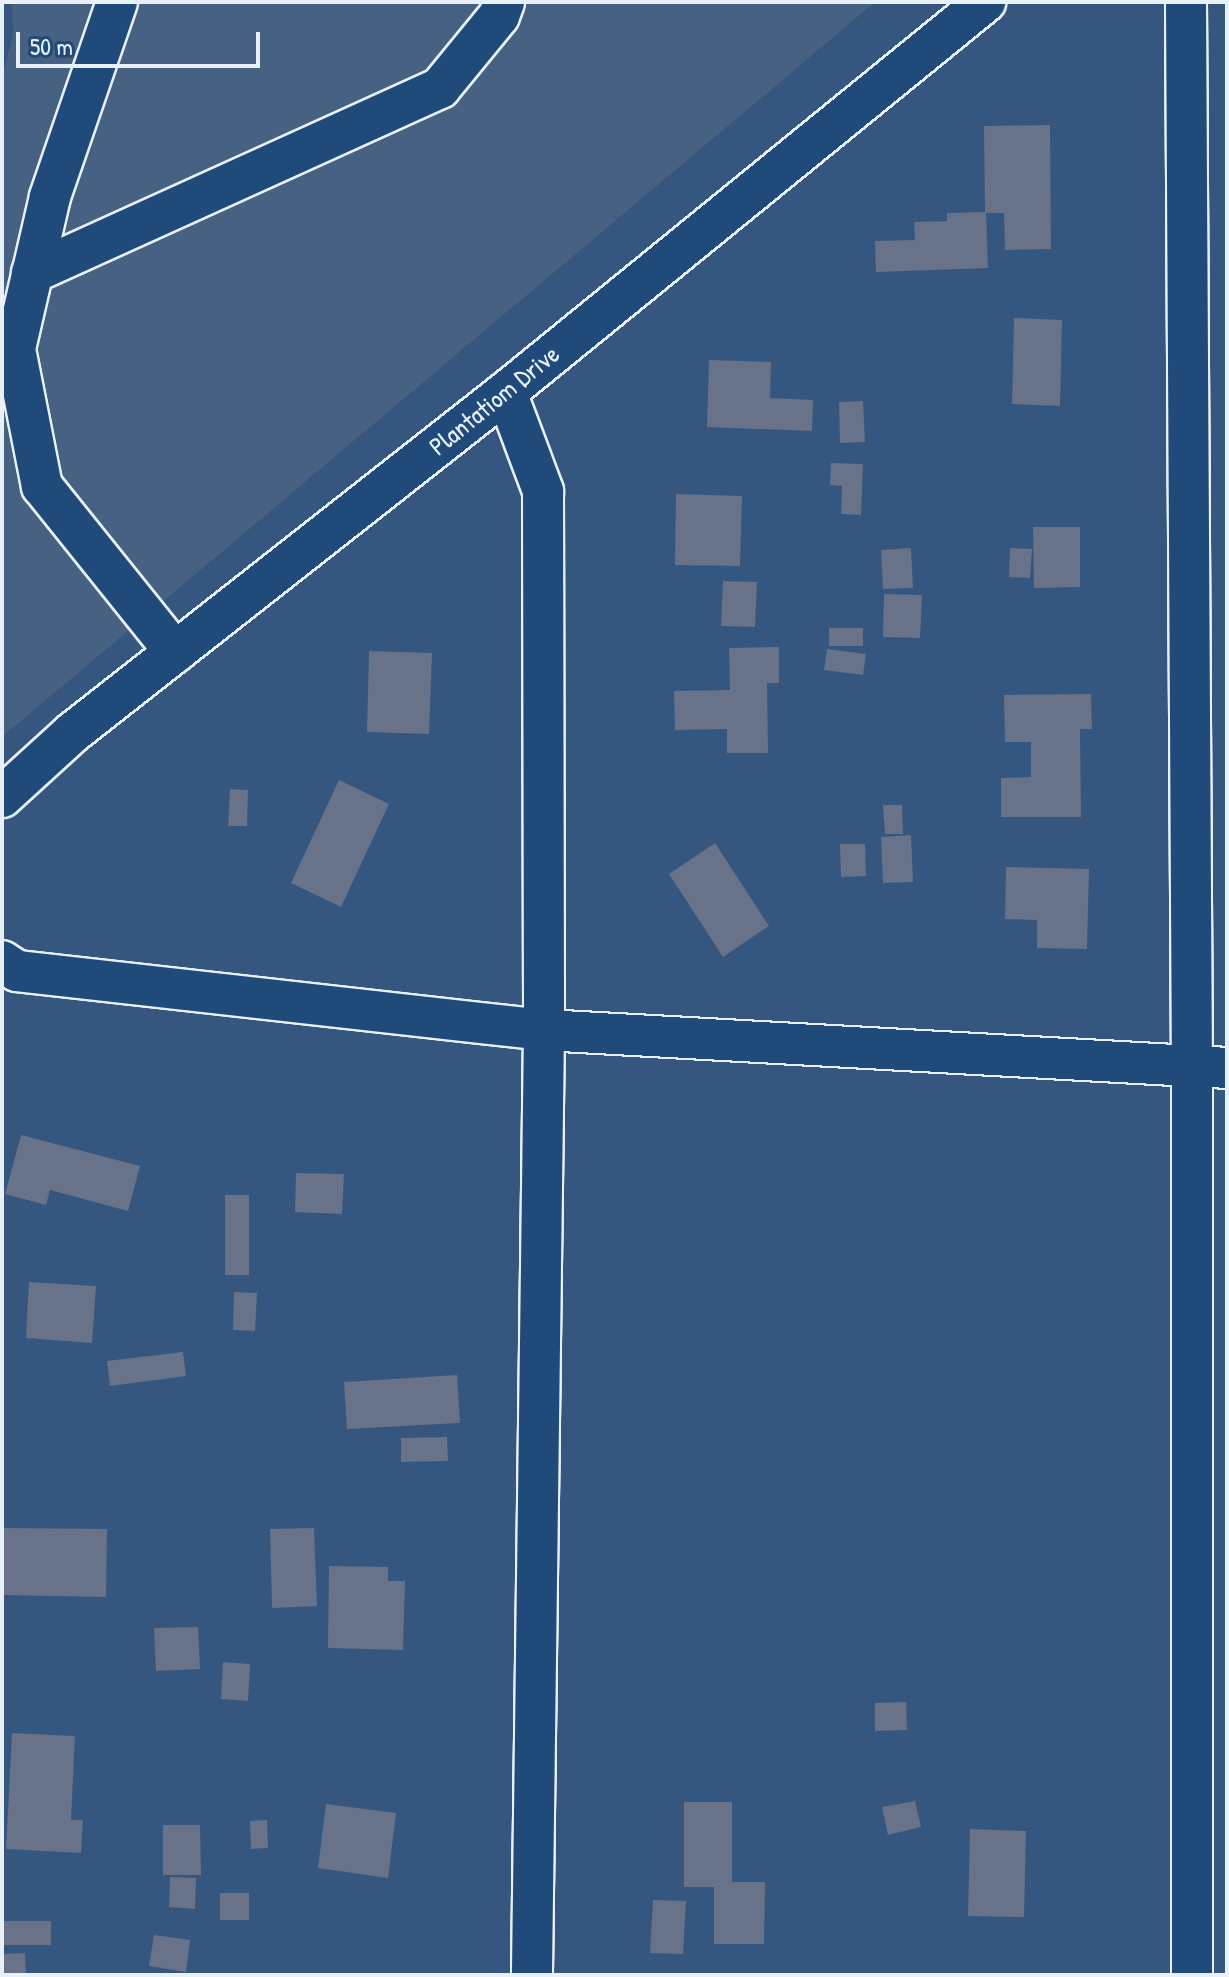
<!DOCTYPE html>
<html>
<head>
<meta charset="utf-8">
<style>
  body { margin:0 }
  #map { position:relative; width:1229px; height:1977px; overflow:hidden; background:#35567e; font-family:"Patrick Hand",sans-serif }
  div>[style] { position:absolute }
  .built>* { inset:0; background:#476183 }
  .building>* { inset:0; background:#687288 }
  .roads { filter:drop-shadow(2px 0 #e8f1f8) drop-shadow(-2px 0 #e8f1f8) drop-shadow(0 2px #e8f1f8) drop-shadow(0 -2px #e8f1f8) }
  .minor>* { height:40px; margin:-20px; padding:0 20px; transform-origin:20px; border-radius:20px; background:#1f4a7a }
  span { translate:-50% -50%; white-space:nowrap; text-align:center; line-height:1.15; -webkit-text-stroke:7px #1f4a7a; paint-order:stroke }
  .street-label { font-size:26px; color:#e8f1f8 }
  .frame { position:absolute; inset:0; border:4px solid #e8f1f8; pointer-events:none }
  .scale { position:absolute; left:16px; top:32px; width:244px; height:36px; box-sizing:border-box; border:4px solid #e8f1f8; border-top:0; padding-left:10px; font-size:24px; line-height:28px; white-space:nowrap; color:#e8f1f8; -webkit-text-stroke:6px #1f4a7a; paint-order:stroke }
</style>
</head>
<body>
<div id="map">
  <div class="built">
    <i style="clip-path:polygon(12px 2px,875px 2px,2px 737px,2px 77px,13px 35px)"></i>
  </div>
  <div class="building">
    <i style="clip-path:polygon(1050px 125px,1051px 249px,1005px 250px,1004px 213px,986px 213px,988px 268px,876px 272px,875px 241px,915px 240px,914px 222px,947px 221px,947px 213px,985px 212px,984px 126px)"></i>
    <i style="clip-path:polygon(1014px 318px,1062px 320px,1060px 406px,1012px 404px)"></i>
    <i style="clip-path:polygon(709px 360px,771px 362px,770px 398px,813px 400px,812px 431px,707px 427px)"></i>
    <i style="clip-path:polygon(863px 401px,865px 442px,840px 443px,839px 402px)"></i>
    <i style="clip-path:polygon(831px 463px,863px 464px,861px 515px,841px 514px,842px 486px,830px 485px)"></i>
    <i style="clip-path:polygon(676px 494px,742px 496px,740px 566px,675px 565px)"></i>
    <i style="clip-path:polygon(1033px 527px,1080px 527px,1080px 587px,1034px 588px)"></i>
    <i style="clip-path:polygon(911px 548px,913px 588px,883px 589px,881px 550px)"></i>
    <i style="clip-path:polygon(1010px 548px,1032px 549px,1030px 578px,1009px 577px)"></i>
    <i style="clip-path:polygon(723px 581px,757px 582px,755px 627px,721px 626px)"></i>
    <i style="clip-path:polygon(884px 594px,922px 595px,920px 638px,883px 637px)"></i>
    <i style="clip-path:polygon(829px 628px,863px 628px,863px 646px,829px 646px)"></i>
    <i style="clip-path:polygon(779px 647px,779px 683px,767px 683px,768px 753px,727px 753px,727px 729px,675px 730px,674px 691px,730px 690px,729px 648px)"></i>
    <i style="clip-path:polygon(827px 649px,866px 654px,863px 675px,824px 670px)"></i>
    <i style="clip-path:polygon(369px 651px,432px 653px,429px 734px,367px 732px)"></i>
    <i style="clip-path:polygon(1091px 694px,1092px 729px,1080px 729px,1081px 817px,1001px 817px,1001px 778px,1031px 777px,1031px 742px,1005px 742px,1004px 695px)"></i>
    <i style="clip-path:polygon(339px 780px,389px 804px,341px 907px,291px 883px)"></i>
    <i style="clip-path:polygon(230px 789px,248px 790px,247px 826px,228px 826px)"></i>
    <i style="clip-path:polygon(883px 805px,902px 805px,903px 834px,885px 834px)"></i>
    <i style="clip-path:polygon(911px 835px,913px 882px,883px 883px,881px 837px)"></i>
    <i style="clip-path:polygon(715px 843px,769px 926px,723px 957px,669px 874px)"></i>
    <i style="clip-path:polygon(840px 844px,865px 844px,866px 876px,841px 877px)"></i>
    <i style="clip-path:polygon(1006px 867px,1089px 869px,1087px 949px,1037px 948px,1037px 920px,1005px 919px)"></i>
    <i style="clip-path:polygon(21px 1135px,140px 1166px,128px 1211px,50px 1190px,46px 1205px,5px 1194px)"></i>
    <i style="clip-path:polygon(296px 1173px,344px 1174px,342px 1214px,295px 1212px)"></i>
    <i style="clip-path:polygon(225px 1195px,249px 1195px,249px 1275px,225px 1275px)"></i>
    <i style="clip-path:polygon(29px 1282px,96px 1286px,92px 1343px,26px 1338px)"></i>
    <i style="clip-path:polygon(234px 1292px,257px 1293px,255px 1331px,233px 1330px)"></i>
    <i style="clip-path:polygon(183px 1352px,186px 1376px,110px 1386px,107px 1361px)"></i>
    <i style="clip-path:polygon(457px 1375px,460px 1423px,347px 1429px,344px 1382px)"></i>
    <i style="clip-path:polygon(447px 1437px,448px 1461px,401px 1462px,401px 1438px)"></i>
    <i style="clip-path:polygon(2px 1528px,107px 1529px,106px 1597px,2px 1595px)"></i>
    <i style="clip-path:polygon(314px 1528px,317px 1606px,272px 1608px,270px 1529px)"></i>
    <i style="clip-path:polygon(329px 1566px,388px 1567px,388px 1581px,405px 1581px,403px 1650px,328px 1648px)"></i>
    <i style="clip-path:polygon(198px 1627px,200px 1669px,156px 1671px,154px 1628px)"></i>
    <i style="clip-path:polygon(223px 1662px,250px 1664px,248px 1701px,221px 1699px)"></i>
    <i style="clip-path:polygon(906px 1702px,907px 1730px,875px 1731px,875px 1703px)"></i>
    <i style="clip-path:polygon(12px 1733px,75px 1736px,71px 1820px,83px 1820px,81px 1853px,6px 1849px)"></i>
    <i style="clip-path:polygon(915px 1801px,921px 1827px,888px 1835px,882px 1807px)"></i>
    <i style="clip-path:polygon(684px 1802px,732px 1802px,732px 1882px,765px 1882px,764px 1944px,714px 1944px,714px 1887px,684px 1887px)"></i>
    <i style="clip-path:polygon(326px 1804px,396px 1813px,388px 1878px,318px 1868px)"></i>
    <i style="clip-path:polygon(267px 1820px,268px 1848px,251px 1849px,250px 1821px)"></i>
    <i style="clip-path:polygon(163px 1825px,200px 1825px,201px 1875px,163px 1875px)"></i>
    <i style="clip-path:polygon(970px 1829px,1026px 1831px,1024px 1917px,968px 1916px)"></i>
    <i style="clip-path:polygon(170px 1877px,196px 1878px,195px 1909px,169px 1907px)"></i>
    <i style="clip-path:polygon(220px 1893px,249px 1893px,249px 1920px,220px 1920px)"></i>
    <i style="clip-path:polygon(653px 1900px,686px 1901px,683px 1954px,650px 1953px)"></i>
    <i style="clip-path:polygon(2px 1921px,51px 1921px,51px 1945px,2px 1945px)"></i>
    <i style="clip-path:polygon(154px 1935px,190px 1940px,186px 1972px,149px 1966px)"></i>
    <i style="clip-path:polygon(25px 1953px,26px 1975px,2px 1975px,2px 1954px)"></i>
  </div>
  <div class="roads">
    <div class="minor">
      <i style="left:117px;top:2px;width:206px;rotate:109deg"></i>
      <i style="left:50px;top:197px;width:156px;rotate:103deg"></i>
      <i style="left:15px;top:349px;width:140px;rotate:78.9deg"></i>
      <i style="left:42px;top:486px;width:213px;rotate:51.3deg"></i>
      <i style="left:1186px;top:2px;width:1063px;rotate:89.68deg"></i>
      <i style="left:1192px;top:1065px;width:910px;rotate:90deg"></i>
      <i style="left:32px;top:273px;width:448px;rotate:-24.4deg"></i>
      <i style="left:440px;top:88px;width:93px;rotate:-50.7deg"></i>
      <i style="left:499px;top:16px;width:15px;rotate:-70deg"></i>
      <i style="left:506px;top:392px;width:106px;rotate:69.5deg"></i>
      <i style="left:543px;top:491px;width:539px;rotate:89.89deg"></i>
      <i style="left:544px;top:1030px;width:945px;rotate:90.73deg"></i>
      <i style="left:2px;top:797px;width:95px;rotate:-42.4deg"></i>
      <i style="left:72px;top:733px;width:552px;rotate:-38.16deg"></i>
      <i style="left:506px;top:392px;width:618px;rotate:-39.15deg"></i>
      <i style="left:2px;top:961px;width:18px;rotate:34deg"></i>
      <i style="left:17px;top:971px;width:530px;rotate:6.39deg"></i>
      <i style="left:544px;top:1030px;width:684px;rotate:3.18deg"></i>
    </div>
  </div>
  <div class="street-label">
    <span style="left:494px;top:400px;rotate:-39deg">Plantatiom Drive</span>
  </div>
  <div class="frame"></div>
  <div class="scale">50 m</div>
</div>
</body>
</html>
